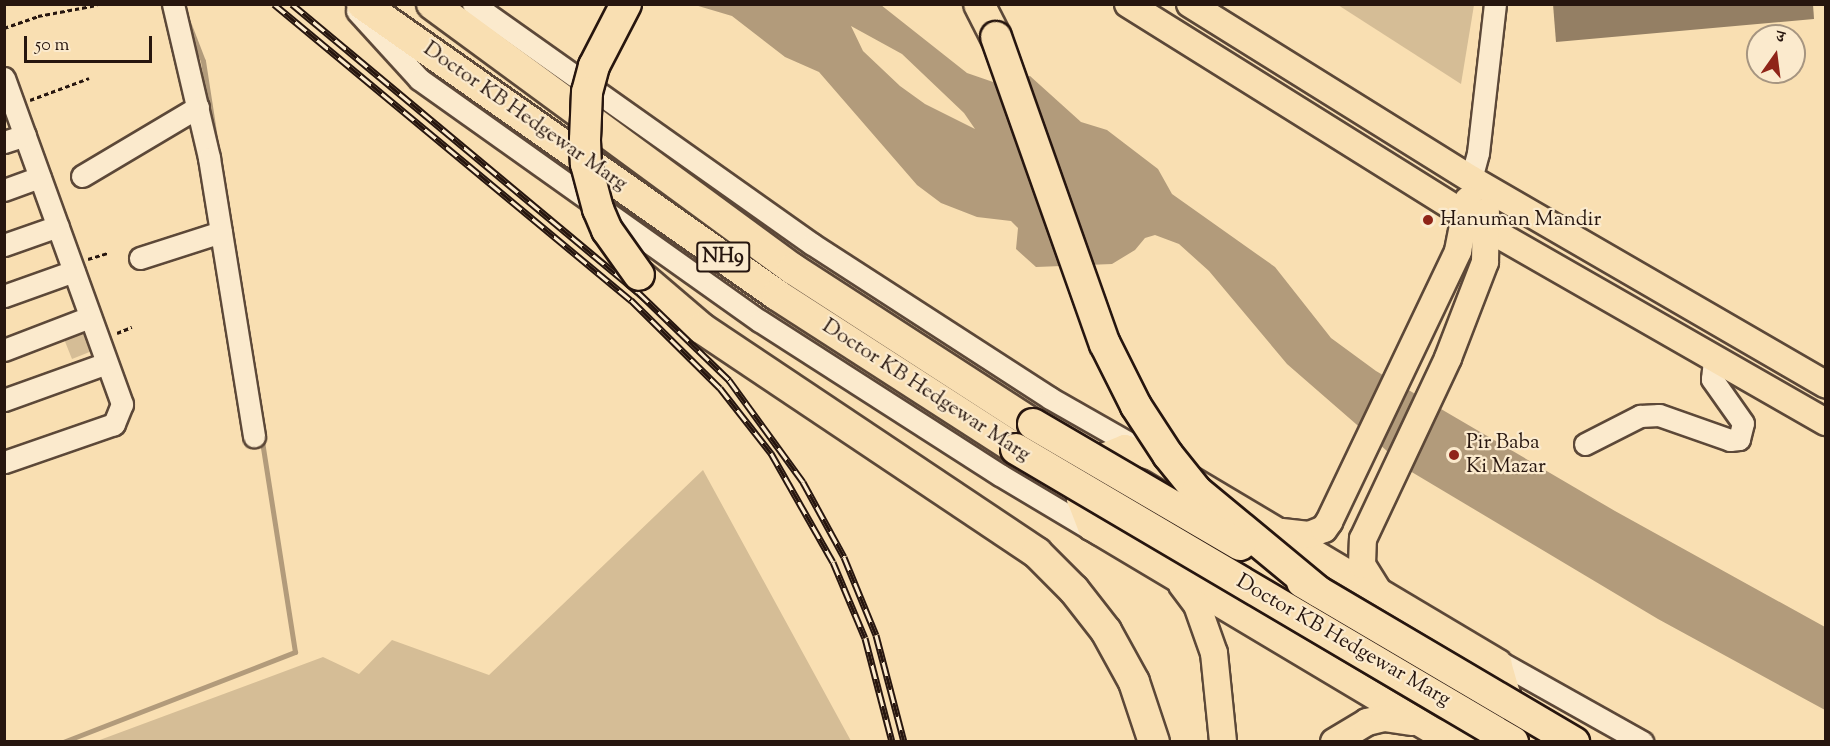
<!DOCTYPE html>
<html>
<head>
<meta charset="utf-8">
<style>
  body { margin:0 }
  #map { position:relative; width:1830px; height:746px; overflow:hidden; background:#f9dfb2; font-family:"Sorts Mill Goudy","Noto Serif Devanagari",serif }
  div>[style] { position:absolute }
  .green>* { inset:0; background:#d5bd96 }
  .water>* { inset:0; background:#b29b7b }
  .stream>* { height:5px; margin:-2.5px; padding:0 2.5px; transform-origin:2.5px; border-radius:2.5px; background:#b29b7b }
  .building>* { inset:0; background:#947f64 }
  .path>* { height:3px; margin-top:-1.5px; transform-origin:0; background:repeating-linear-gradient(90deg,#27160f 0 4.5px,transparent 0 7.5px) }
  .roads { filter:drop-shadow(2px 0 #5c4838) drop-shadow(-2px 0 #5c4838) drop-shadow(0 2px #5c4838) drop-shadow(0 -2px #5c4838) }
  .minor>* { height:21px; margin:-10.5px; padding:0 10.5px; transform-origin:10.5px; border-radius:10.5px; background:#fbeacd }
  .major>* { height:26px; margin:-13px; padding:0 13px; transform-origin:13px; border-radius:13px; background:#f9dfb2 }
  .highway>* { height:30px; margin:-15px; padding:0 15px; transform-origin:15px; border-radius:15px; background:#f9dfb2 }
  .rail>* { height:7px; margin-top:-3.5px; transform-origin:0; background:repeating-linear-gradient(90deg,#fbeacd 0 14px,#27160f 0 28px); box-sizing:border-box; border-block:2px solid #27160f }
  .bridges { filter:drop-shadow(2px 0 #27160f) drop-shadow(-2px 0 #27160f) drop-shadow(0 2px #27160f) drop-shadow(0 -2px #27160f) }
  .highway-bridge>* { height:30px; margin:-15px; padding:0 15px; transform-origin:15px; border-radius:15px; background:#f9dfb2 }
  .dots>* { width:16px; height:16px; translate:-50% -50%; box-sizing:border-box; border:3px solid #fbeacd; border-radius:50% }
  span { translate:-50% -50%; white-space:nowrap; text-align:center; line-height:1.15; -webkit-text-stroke:4.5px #fbeacd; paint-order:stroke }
  .shield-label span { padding:2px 4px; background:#fbeacd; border:2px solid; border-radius:4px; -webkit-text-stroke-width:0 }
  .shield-label { font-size:20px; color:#27160f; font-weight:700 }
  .street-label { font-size:21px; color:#27160f }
  .poi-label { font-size:21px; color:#27160f }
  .left { translate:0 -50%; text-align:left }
  .frame { position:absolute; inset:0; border:6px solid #27160f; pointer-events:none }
  .north { position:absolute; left:1746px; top:24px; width:60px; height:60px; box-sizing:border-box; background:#fbeacd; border:2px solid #a69581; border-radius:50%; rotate:14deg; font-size:16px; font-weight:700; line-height:24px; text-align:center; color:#27160f }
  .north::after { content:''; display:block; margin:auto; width:21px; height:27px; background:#8f2418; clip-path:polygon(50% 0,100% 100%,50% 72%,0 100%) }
  .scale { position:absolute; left:24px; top:36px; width:128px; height:27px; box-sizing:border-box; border:3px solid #27160f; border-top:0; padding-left:8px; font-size:18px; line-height:21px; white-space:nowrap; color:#27160f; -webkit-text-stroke:4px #fbeacd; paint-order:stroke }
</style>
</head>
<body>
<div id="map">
  <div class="green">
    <i style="clip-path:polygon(1338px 5px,1474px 5px,1461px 84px)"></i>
    <i style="clip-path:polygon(84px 331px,92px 351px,72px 359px,64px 339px)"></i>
    <i style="clip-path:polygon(703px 470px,851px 741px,97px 741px,323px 657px,359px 674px,392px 640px,489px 675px)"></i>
  </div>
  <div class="water">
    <i style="clip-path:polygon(evenodd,695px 5px,881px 5px,967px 73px,996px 83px,1030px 76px,1081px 122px,1107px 130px,1158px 169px,1172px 194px,1275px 267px,1331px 338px,1376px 371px,1615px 511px,1825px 627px,1825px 710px,1658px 619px,1410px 471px,1287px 364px,1209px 271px,1179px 244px,1155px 235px,1145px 238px,1135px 250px,1112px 264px,1036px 267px,1016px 249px,1018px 228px,1011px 221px,977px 217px,941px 203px,917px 185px,819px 72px,785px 57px,732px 16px,695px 5px,851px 26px,902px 54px,964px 113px,975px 129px,925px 104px,900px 86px,863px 51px,851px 26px)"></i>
  </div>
  <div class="stream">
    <i style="left:186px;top:17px;width:47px;rotate:68.9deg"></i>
    <i style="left:203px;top:61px;width:85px;rotate:81.2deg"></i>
    <i style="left:63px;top:742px;width:249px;rotate:-21.2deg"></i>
    <i style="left:295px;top:652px;width:220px;rotate:-98.9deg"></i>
  </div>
  <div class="building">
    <i style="clip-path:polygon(1553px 4px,1813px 4px,1814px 19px,1556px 42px)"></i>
  </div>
  <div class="path">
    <i style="left:4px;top:28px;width:36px;rotate:-19deg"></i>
    <i style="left:38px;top:16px;width:60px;rotate:-10.6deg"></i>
    <i style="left:30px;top:100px;width:63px;rotate:-20.4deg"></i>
    <i style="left:88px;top:259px;width:21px;rotate:-17deg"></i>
    <i style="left:117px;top:333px;width:16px;rotate:-22deg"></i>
  </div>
  <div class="roads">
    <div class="minor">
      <i style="left:173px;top:4px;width:158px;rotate:76.8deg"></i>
      <i style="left:209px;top:158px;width:282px;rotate:80.8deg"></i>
      <i style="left:473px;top:4px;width:415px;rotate:35.3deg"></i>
      <i style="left:812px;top:244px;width:283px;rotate:32.9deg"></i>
      <i style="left:1050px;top:398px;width:105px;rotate:29.7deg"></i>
      <i style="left:357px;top:11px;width:92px;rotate:47.6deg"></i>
      <i style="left:419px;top:79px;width:418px;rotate:35.4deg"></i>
      <i style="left:760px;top:321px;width:285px;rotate:32.7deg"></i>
      <i style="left:1000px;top:475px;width:115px;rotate:30.8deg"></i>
      <i style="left:4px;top:78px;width:347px;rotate:70.1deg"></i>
      <i style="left:122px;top:404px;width:22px;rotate:112deg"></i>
      <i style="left:114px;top:424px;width:116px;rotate:160.9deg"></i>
      <i style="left:4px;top:142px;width:22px;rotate:-18deg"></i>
      <i style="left:82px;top:176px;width:135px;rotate:-30.7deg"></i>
      <i style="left:1471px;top:179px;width:27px;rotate:-75deg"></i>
      <i style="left:1478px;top:153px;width:150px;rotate:-83.5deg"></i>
      <i style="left:4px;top:190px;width:38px;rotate:-20deg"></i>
      <i style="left:4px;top:245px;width:57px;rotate:-19.4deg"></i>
      <i style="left:140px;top:258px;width:85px;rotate:-17.8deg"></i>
      <i style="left:4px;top:296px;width:74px;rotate:-19.7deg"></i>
      <i style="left:4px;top:350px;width:92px;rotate:-21deg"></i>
      <i style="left:4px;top:400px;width:109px;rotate:-19.8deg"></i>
      <i style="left:1585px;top:444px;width:62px;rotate:-27deg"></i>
      <i style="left:1640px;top:416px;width:19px;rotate:-3deg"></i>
      <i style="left:1659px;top:415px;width:75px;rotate:19.4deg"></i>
      <i style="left:1730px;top:440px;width:9px;rotate:-6deg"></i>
      <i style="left:1739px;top:439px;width:16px;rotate:-76deg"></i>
      <i style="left:1743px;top:423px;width:54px;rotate:-125.2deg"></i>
      <i style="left:1712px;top:379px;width:20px;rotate:-84deg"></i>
      <i style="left:1489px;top:656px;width:176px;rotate:29.3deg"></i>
    </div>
    <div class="major">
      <i style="left:1128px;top:4px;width:421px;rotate:32deg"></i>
      <i style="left:1485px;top:227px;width:393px;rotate:29.8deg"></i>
      <i style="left:1190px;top:4px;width:331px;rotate:31.9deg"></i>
      <i style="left:1471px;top:179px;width:410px;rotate:30.1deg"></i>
      <i style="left:1125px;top:448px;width:29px;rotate:18deg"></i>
      <i style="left:1153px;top:457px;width:402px;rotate:30.8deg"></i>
      <i style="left:1498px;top:663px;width:32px;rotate:74deg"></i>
      <i style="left:1507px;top:694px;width:17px;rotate:100deg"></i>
      <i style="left:1504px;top:711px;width:17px;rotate:123deg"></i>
      <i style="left:1495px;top:725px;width:34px;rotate:153deg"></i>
      <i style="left:1465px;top:740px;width:31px;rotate:-165deg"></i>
      <i style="left:1435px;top:732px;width:400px;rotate:-149.2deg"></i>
      <i style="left:1091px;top:527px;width:30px;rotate:-111deg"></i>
      <i style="left:1080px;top:499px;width:30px;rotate:-76deg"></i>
      <i style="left:1087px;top:470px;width:16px;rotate:-45deg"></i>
      <i style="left:1098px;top:459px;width:29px;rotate:-22deg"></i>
      <i style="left:1282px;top:532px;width:27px;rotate:6deg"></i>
      <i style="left:1309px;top:535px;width:16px;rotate:-22deg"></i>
      <i style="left:1324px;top:529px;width:9px;rotate:-54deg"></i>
      <i style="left:1329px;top:522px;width:300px;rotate:-64.5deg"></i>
      <i style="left:1458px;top:251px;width:52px;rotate:-78.9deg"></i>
      <i style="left:1182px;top:585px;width:25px;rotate:53deg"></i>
      <i style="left:1197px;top:605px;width:51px;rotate:70.5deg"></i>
      <i style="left:1214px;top:653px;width:89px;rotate:84.2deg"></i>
      <i style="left:1377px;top:589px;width:28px;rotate:-122deg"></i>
      <i style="left:1362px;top:565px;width:26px;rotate:-88deg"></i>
      <i style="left:1363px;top:539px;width:200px;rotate:-64.8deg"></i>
      <i style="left:1448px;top:358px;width:103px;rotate:-68.9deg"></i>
      <i style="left:1485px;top:262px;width:50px;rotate:-88.9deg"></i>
      <i style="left:1334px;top:742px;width:39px;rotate:-31deg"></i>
      <i style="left:1367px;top:722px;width:17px;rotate:-13deg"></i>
      <i style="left:1384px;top:718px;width:29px;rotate:8deg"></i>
    </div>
    <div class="highway">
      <i style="left:362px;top:4px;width:507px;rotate:35.04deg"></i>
      <i style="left:777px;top:295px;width:284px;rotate:32.8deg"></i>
      <i style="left:432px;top:4px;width:448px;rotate:36.3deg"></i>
      <i style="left:793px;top:269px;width:286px;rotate:32.9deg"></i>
      <i style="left:979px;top:4px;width:37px;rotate:63deg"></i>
      <i style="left:639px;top:275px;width:82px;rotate:40.5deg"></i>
      <i style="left:701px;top:328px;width:404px;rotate:33.8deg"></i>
      <i style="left:1037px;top:553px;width:52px;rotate:45deg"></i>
      <i style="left:1074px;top:590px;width:52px;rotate:52deg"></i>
      <i style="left:1106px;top:631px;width:58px;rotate:61.2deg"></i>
      <i style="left:1134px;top:682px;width:63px;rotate:71.6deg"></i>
    </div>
  </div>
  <div class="rail">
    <i style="left:274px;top:4px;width:464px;rotate:39.7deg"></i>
    <i style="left:631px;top:300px;width:125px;rotate:44.7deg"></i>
    <i style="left:720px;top:388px;width:83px;rotate:51.9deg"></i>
    <i style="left:771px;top:453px;width:125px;rotate:60.4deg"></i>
    <i style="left:833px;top:562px;width:82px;rotate:67.2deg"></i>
    <i style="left:865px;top:638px;width:107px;rotate:75.4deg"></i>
    <i style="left:292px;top:4px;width:450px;rotate:39.8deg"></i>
    <i style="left:638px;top:292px;width:127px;rotate:44deg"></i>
    <i style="left:729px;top:380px;width:126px;rotate:54deg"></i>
    <i style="left:803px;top:482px;width:85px;rotate:61.3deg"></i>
    <i style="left:844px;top:557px;width:84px;rotate:67.7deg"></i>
    <i style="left:876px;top:635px;width:111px;rotate:75.3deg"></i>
  </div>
  <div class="bridges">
    <div class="highway-bridge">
      <i style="left:626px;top:4px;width:70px;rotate:117.3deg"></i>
      <i style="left:594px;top:66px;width:27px;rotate:105deg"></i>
      <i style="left:587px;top:92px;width:48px;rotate:92.4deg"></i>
      <i style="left:585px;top:140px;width:24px;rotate:88deg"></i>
      <i style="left:586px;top:164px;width:47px;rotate:75.1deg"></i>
      <i style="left:598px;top:209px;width:23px;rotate:67deg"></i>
      <i style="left:607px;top:230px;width:55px;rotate:54.6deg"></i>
      <i style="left:996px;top:37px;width:326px;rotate:70.5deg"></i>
      <i style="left:1105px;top:344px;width:69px;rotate:63.4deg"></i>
      <i style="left:1136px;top:406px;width:59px;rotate:56.9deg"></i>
      <i style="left:1168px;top:455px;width:46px;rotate:51.1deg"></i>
      <i style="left:1197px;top:491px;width:158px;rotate:39.6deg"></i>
      <i style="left:1033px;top:424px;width:240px;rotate:30.3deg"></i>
      <i style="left:1016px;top:449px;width:577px;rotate:30.52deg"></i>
      <i style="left:1302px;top:582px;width:316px;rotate:30.5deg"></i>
    </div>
  </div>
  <div class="dots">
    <i style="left:1428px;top:220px;background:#8f2418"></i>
    <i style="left:1454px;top:455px;background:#8f2418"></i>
  </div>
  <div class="shield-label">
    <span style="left:723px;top:257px">NH9</span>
  </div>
  <div class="street-label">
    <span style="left:525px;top:117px;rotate:35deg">Doctor KB Hedgewar Marg</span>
    <span style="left:926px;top:391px;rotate:33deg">Doctor KB Hedgewar Marg</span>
    <span style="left:1343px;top:641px;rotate:30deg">Doctor KB Hedgewar Marg</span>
  </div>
  <div class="poi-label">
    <span class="left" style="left:1440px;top:220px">Hanuman Mandir</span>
    <span class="left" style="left:1466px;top:455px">Pir Baba<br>Ki Mazar</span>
  </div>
  <div class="frame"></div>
  <div class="north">उ</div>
  <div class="scale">50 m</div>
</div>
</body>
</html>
